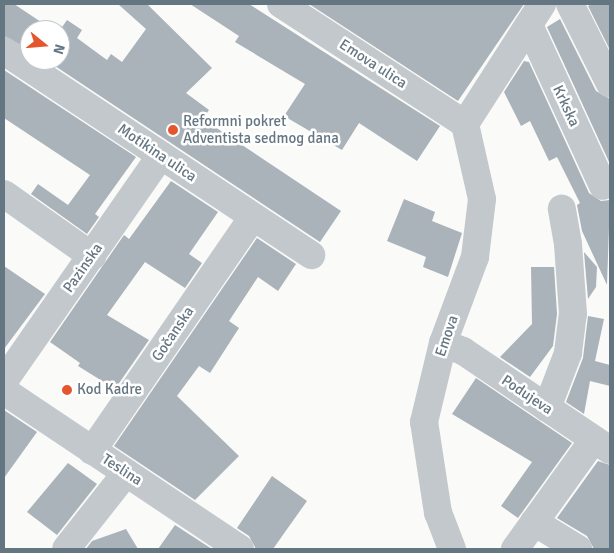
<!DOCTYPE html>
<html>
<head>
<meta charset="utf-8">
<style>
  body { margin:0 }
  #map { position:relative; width:614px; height:553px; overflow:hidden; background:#fafaf8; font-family:Signika,sans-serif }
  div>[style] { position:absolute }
  .building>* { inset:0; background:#aab3b9 }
  .minor>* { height:28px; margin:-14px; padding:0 14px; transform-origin:14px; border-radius:14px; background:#c3c8cc }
  .dots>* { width:14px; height:14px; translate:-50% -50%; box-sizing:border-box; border:2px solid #fff; border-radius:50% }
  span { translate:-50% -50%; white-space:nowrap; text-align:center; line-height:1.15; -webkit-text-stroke:5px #fff; paint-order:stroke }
  .street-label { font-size:15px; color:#657683 }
  .poi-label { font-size:15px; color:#657683 }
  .left { translate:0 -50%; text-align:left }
  .frame { position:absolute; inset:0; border:5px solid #657683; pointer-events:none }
  .north { position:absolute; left:20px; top:20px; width:50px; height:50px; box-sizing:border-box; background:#fff; border:1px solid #c1c8cd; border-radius:50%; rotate:107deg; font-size:14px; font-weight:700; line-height:20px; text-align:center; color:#657683 }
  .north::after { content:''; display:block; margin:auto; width:18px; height:22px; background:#e4572e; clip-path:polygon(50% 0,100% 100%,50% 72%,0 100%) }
</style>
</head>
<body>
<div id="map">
  <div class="building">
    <i style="clip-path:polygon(4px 4px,14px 4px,53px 30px,30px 30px,30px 50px,4px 36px)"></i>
    <i style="clip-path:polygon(118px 4px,147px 4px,212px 68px,186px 93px,209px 110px,203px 119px,341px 211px,320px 242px,46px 60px,60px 60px,60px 30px,67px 20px,82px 30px,77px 38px,107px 60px,111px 54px,122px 62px,146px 29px)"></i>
    <i style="clip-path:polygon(190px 4px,249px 4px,440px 126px,417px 161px,359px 123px,342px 150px,284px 116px,305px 84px,235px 42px,239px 36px)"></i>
    <i style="clip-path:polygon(309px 4px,524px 4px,458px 101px)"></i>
    <i style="clip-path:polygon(592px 4px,610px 4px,610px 50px,588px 6px)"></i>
    <i style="clip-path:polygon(560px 19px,596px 91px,610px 99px,610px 164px,547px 27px)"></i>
    <i style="clip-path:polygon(524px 61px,529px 62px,589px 193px,601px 201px,610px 200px,607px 285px,582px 231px,577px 205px,580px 203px,557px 157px,549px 161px,530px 121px,521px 126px,504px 92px)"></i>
    <i style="clip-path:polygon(4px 70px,136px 157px,95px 214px,99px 217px,87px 234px,31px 194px,38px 184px,68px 205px,90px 175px,4px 118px)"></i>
    <i style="clip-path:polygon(171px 181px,218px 212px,189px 254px,202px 263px,185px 288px,145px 262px,107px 315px,149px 340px,115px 389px,78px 366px,80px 363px,50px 342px,124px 235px,129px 239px)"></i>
    <i style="clip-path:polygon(404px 199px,435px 212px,432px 221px,462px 233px,448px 277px,423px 267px,426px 257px,387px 241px)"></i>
    <i style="clip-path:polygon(257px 238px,296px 264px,278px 291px,258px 277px,229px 321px,239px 328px,210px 373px,199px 366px,177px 396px,239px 456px,195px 500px,114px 446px)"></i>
    <i style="clip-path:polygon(584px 252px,597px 267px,596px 287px,588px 299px)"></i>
    <i style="clip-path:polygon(4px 266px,45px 294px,4px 349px)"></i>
    <i style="clip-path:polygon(531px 267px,554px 267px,557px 314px,553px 346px,530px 377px,500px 357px,532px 324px)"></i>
    <i style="clip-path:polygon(588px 316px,604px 319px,595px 361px,610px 365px,610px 386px,590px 381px,584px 414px,566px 402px,583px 358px)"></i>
    <i style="clip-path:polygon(476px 378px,572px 443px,518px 518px,501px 506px,532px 462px,452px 414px)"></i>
    <i style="clip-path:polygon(4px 410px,37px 432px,4px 478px)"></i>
    <i style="clip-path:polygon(598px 461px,610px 465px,610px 549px,594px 549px,587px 536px,557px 518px)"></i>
    <i style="clip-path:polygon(68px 463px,97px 484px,57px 535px,27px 512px)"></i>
    <i style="clip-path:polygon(272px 476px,307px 501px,273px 549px,256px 549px,249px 536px,237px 528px)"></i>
    <i style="clip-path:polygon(175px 525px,212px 549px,158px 549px)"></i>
    <i style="clip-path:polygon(126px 529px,138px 549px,86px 549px,92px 541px)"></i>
  </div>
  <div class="minor">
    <i style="left:281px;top:4px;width:220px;rotate:33.1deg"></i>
    <i style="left:570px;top:4px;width:89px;rotate:63.4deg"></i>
    <i style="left:529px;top:25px;width:177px;rotate:65.3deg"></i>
    <i style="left:4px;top:51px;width:369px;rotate:33.6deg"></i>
    <i style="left:465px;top:124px;width:143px;rotate:-57.3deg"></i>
    <i style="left:4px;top:194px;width:108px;rotate:35.2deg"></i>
    <i style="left:443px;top:343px;width:22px;rotate:22deg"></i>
    <i style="left:463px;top:351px;width:177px;rotate:34deg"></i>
    <i style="left:4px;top:381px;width:275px;rotate:-55.2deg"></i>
    <i style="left:4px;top:391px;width:284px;rotate:33.8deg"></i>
    <i style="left:547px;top:408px;width:59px;rotate:-69.1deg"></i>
    <i style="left:568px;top:353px;width:39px;rotate:-83deg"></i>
    <i style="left:573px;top:314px;width:70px;rotate:-94.1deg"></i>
    <i style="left:568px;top:244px;width:36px;rotate:-100deg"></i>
    <i style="left:92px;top:451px;width:284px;rotate:-55.5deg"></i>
    <i style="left:534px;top:522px;width:52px;rotate:31.5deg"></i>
    <i style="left:66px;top:549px;width:97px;rotate:-51.7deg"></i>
    <i style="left:452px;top:549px;width:39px;rotate:-111deg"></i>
    <i style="left:438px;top:513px;width:92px;rotate:-98.7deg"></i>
    <i style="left:424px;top:422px;width:81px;rotate:-76.5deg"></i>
    <i style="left:443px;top:343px;width:92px;rotate:-69.6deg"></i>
    <i style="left:475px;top:257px;width:58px;rotate:-83.1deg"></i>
    <i style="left:482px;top:199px;width:77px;rotate:-102.8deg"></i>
    <i style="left:515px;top:549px;width:135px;rotate:-54.3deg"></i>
  </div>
  <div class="dots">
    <i style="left:173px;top:130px;background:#e4572e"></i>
    <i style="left:67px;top:390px;background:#e4572e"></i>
  </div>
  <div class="street-label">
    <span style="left:373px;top:64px;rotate:33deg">Emova ulica</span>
    <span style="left:566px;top:106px;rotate:65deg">Krkska</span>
    <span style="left:157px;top:153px;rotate:34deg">Motikina ulica</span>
    <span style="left:83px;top:268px;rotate:-55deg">Pazinska</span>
    <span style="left:173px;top:334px;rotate:-56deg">Gočanska</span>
    <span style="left:447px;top:336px;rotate:-71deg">Emova</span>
    <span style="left:527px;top:395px;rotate:34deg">Podujeva</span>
    <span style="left:122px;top:470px;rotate:33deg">Teslina</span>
  </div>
  <div class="poi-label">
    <span class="left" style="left:183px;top:130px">Reformni pokret<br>Adventista sedmog dana</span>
    <span class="left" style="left:77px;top:390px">Kod Kadre</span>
  </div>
  <div class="frame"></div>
  <div class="north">N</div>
</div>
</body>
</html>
